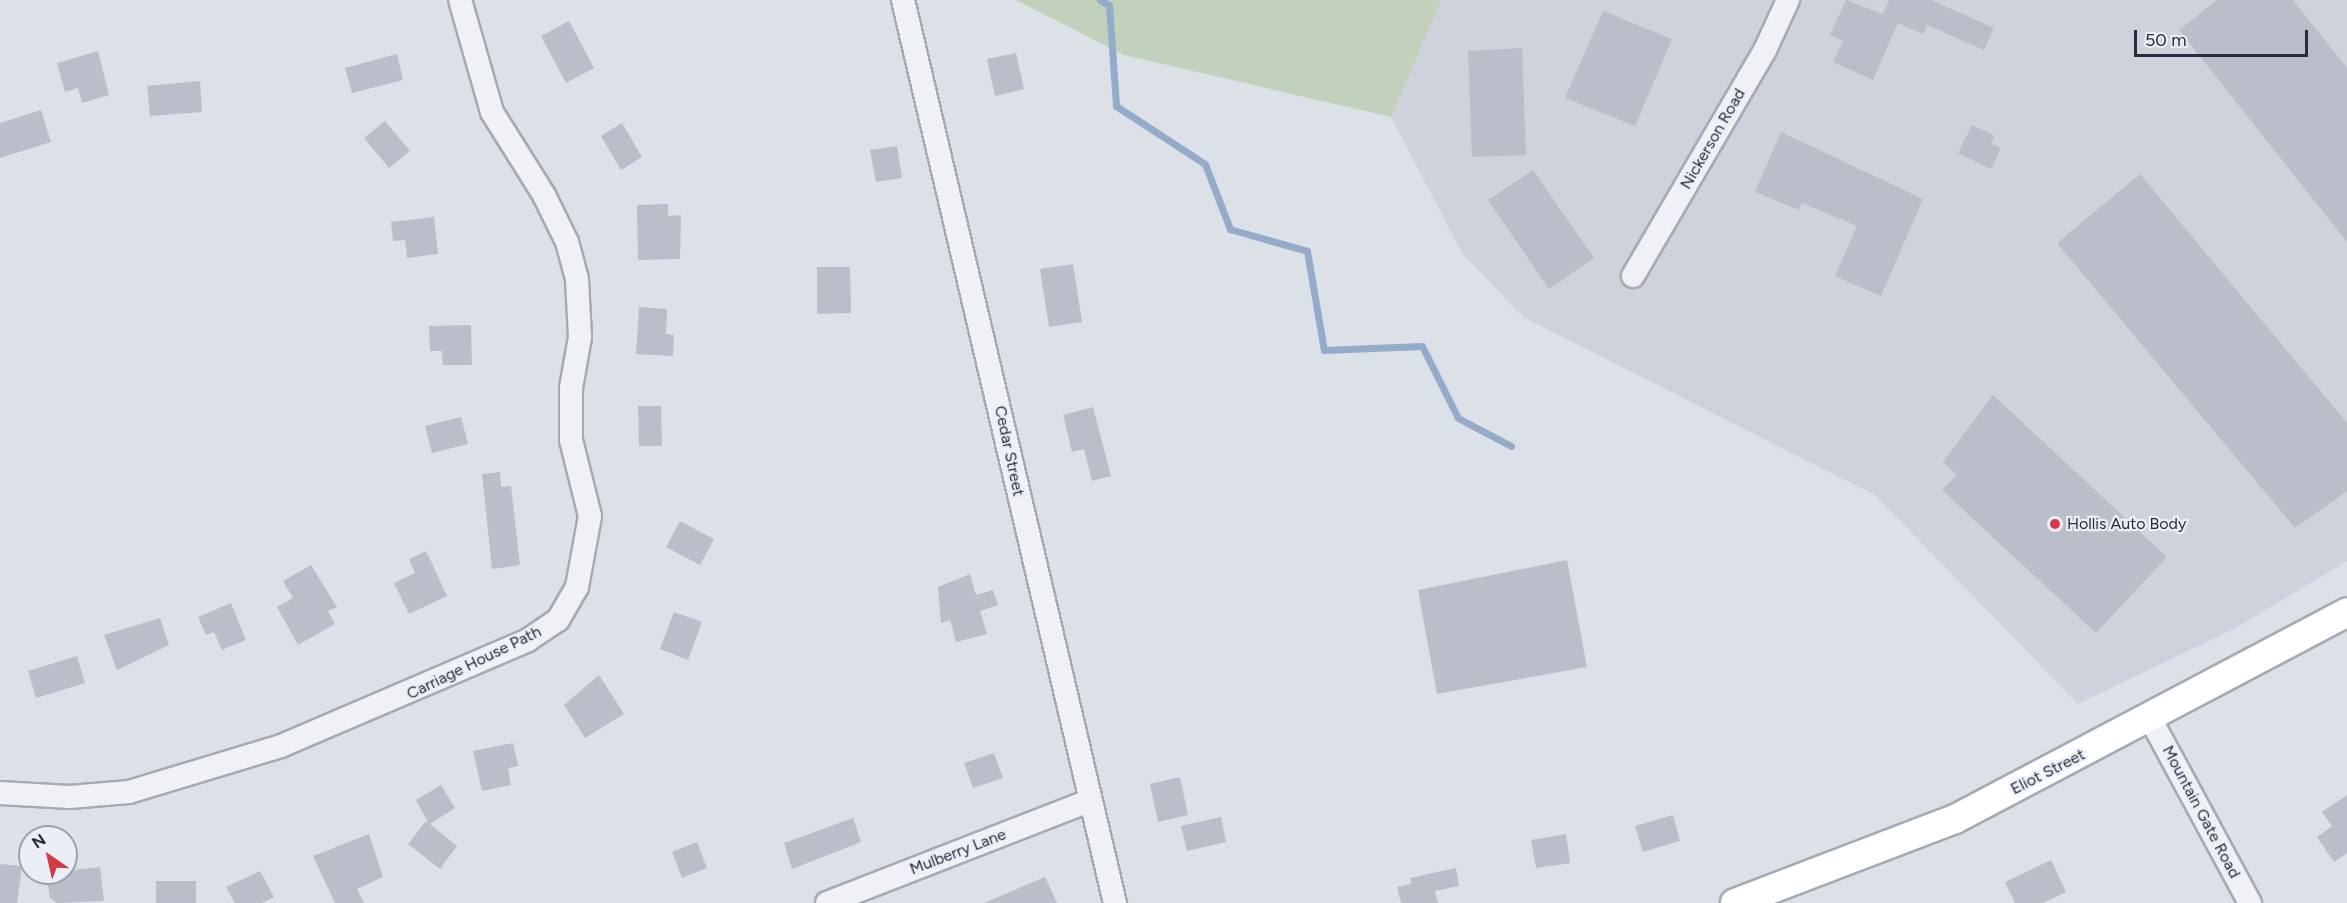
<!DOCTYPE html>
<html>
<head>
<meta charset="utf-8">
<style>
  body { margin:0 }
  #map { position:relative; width:2347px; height:903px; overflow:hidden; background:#dce0e7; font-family:Figtree,sans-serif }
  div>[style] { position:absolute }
  .built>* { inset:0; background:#ced2dc }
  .green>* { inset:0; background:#c1d1bc }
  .stream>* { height:7px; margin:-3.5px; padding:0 3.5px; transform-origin:3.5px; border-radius:3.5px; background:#94abc9 }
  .building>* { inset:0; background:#b9beca }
  .roads { filter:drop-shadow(2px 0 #a5aab4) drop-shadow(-2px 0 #a5aab4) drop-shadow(0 2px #a5aab4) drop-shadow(0 -2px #a5aab4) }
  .minor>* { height:22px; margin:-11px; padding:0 11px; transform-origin:11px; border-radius:11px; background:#eff1f5 }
  .major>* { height:28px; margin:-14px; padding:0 14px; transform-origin:14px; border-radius:14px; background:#fff }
  .dots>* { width:16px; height:16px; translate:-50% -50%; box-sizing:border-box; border:3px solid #ebeff5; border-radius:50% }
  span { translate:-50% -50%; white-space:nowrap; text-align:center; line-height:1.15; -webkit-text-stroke:4.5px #ebeff5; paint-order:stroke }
  .street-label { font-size:16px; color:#252d3e }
  .poi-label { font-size:16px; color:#252d3e }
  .left { translate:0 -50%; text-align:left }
  .north { position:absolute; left:18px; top:825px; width:60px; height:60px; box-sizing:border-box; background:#ebeff5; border:2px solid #9ca1ac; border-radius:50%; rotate:326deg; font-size:16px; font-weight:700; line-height:24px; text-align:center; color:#252d3e }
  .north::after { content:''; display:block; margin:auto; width:21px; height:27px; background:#d43947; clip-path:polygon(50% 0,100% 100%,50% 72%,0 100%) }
  .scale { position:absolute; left:2134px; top:30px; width:174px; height:27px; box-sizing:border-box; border:3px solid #252d3e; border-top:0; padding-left:8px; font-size:18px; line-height:21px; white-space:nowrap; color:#252d3e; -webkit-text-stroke:4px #ebeff5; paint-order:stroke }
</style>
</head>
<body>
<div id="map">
  <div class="built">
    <i style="clip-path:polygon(1440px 0,2347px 0,2347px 561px,2239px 626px,2078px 704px,1875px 495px,1523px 317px,1462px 253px,1391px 117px)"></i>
  </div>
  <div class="green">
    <i style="clip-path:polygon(1016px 0,1441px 0,1391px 117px,1124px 55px)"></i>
  </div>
  <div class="stream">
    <i style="left:1100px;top:0;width:10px;rotate:29deg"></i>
    <i style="left:1109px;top:5px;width:101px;rotate:86deg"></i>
    <i style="left:1116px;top:106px;width:106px;rotate:33.1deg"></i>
    <i style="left:1205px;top:164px;width:70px;rotate:69deg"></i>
    <i style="left:1230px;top:229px;width:80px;rotate:15.9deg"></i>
    <i style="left:1307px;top:251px;width:100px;rotate:80.3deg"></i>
    <i style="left:1324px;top:350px;width:98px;rotate:-2.3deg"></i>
    <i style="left:1422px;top:346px;width:80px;rotate:63.4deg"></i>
    <i style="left:1458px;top:418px;width:60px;rotate:27.8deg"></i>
  </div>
  <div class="building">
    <i style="clip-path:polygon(1846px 0,1883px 14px,1889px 0,1931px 0,1994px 28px,1984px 50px,1927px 25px,1923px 34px,1898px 23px,1873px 80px,1833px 62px,1843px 41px,1830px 35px)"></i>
    <i style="clip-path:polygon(2217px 0,2293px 0,2347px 68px,2347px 242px,2179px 30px)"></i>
    <i style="clip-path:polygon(1603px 11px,1672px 39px,1635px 126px,1565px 98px)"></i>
    <i style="clip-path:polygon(569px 21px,594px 68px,566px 83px,541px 36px)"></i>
    <i style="clip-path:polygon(1522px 48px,1526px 155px,1472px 157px,1468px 51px)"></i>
    <i style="clip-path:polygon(98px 51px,109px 95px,82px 103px,78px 88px,65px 92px,57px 63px)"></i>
    <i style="clip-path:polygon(1016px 53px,1024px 89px,995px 96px,987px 59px)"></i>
    <i style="clip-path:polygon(397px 54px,403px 80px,352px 93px,345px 68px)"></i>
    <i style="clip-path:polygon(200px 81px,202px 112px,150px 116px,147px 86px)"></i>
    <i style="clip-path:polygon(41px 110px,51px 142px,0 158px,0 123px)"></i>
    <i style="clip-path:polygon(385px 121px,410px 151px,389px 168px,364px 138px)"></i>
    <i style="clip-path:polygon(622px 123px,642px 157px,621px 170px,601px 136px)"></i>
    <i style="clip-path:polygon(1972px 125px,1995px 136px,1991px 143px,2001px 148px,1991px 169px,1958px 153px)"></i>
    <i style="clip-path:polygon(1781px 132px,1923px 199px,1881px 296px,1835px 276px,1857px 226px,1802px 203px,1799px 210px,1755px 192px)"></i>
    <i style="clip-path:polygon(897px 146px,902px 178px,876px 182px,870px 150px)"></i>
    <i style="clip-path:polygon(1533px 170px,1594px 258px,1549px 289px,1488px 200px)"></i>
    <i style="clip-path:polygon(2140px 174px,2347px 423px,2347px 491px,2295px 528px,2057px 243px)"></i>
    <i style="clip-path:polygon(668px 204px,668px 216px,681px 215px,680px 259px,638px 260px,637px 205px)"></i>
    <i style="clip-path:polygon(434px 217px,438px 254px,407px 258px,405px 240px,393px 241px,391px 222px)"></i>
    <i style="clip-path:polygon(1073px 264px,1082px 322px,1049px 327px,1040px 269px)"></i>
    <i style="clip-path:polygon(817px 267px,850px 267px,851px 313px,817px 314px)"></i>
    <i style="clip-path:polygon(639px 307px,667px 309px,666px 334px,674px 335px,673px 356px,636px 354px)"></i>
    <i style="clip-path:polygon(471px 325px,472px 365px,443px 365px,442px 351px,430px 351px,429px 326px)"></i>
    <i style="clip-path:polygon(1993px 395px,2167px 557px,2096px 633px,1942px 490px,1957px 475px,1943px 462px)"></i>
    <i style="clip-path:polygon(638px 406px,661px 406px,662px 446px,639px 446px)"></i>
    <i style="clip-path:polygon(1093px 407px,1111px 476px,1092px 481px,1084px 449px,1072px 452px,1063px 415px)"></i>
    <i style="clip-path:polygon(461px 417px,468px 444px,432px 453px,425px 426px)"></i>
    <i style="clip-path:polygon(500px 472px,501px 487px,511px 486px,520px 565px,492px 569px,482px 474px)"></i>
    <i style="clip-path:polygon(680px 521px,714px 539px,700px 565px,666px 547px)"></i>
    <i style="clip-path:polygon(426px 551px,447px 596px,409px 614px,394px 583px,415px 573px,409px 559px)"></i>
    <i style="clip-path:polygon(1567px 560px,1587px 667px,1437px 694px,1418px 590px)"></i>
    <i style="clip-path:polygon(311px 565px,337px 607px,328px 611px,335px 624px,298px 645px,277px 607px,293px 598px,283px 581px)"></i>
    <i style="clip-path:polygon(970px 574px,976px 595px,993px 590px,998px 605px,980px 611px,987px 634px,956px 642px,950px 620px,941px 623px,938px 587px)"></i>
    <i style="clip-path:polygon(231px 603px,246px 640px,222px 650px,214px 632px,206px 635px,198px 617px)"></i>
    <i style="clip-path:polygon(674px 612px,702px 622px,688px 660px,660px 649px)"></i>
    <i style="clip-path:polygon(160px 618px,169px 645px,117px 670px,104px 635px)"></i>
    <i style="clip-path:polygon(77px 656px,85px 683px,36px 698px,28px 671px)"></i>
    <i style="clip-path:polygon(599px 675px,624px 714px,585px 738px,564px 705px)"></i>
    <i style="clip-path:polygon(513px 743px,518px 766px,508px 768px,511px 785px,482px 791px,473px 751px)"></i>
    <i style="clip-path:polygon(994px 753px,1003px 778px,973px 788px,964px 763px)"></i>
    <i style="clip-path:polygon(1180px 777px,1188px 815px,1158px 822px,1150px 784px)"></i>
    <i style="clip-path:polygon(441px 785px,455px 808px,430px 824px,457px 846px,440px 869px,408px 844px,426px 821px,429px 824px,416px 800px)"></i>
    <i style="clip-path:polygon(2347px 795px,2347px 853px,2334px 862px,2317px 837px,2332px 826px,2322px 812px)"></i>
    <i style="clip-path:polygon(1673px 815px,1680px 841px,1643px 852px,1635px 826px)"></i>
    <i style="clip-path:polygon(1221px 817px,1226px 842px,1187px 851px,1181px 826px)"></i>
    <i style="clip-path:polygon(853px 818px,861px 842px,792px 869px,784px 843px)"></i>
    <i style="clip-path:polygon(369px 834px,383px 877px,357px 889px,364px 903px,335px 903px,313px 856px)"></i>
    <i style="clip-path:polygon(1566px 834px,1570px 863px,1536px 868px,1531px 840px)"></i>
    <i style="clip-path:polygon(697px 842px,707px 868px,682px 878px,672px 852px)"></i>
    <i style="clip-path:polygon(2051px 860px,2066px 892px,2043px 903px,2015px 903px,2005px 882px)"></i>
    <i style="clip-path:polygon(0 864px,22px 866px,17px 903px,0 903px)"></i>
    <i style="clip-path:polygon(100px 867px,104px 901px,57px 903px,50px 898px,46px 873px)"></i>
    <i style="clip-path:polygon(1456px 868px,1459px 886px,1435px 891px,1438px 903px,1401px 903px,1397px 887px,1411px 884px,1410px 878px)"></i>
    <i style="clip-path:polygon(260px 871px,274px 897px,262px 903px,235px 903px,226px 887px)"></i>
    <i style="clip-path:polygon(1045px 877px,1057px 903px,984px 903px)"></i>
    <i style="clip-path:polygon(156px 881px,196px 881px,196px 903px,156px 903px)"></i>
  </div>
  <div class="roads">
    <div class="minor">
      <i style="left:903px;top:0;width:928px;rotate:76.79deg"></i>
      <i style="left:1633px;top:276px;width:262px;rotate:-59.7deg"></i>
      <i style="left:1765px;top:50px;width:55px;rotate:-65.3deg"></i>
      <i style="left:2151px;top:720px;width:208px;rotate:61.6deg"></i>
      <i style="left:0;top:793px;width:70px;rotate:3.3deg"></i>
      <i style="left:70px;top:797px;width:59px;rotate:-4.8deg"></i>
      <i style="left:129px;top:792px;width:159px;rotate:-16.8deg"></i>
      <i style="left:281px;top:746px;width:269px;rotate:-23.2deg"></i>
      <i style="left:528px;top:640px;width:36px;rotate:-34deg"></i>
      <i style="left:558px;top:620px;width:38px;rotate:-60deg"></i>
      <i style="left:577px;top:587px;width:72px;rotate:-79.6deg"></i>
      <i style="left:590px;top:516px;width:78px;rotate:-104deg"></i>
      <i style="left:571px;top:440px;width:52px;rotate:-90deg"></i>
      <i style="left:571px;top:388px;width:52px;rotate:-80deg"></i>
      <i style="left:580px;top:337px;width:58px;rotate:-93deg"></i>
      <i style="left:577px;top:279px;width:38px;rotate:-105deg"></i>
      <i style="left:567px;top:242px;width:52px;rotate:-116.1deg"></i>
      <i style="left:544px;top:195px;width:98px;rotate:-122.1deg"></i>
      <i style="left:492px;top:112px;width:116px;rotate:-105.9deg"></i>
      <i style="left:827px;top:903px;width:281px;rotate:-21.3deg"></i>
    </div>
    <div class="major">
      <i style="left:1735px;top:903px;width:235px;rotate:-20.9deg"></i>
      <i style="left:1955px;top:819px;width:443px;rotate:-27.8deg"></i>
    </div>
  </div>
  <div class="dots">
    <i style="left:2055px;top:524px;background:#d43947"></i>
  </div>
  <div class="street-label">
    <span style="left:1713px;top:139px;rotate:-60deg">Nickerson Road</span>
    <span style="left:1009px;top:451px;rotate:78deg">Cedar Street</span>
    <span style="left:474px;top:663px;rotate:-26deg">Carriage House Path</span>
    <span style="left:2048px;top:772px;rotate:-27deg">Eliot Street</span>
    <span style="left:2201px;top:812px;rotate:62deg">Mountain Gate Road</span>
    <span style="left:958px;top:852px;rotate:-21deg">Mulberry Lane</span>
  </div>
  <div class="poi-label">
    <span class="left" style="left:2067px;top:524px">Hollis Auto Body</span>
  </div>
  <div class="north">N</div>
  <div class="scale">50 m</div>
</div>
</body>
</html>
